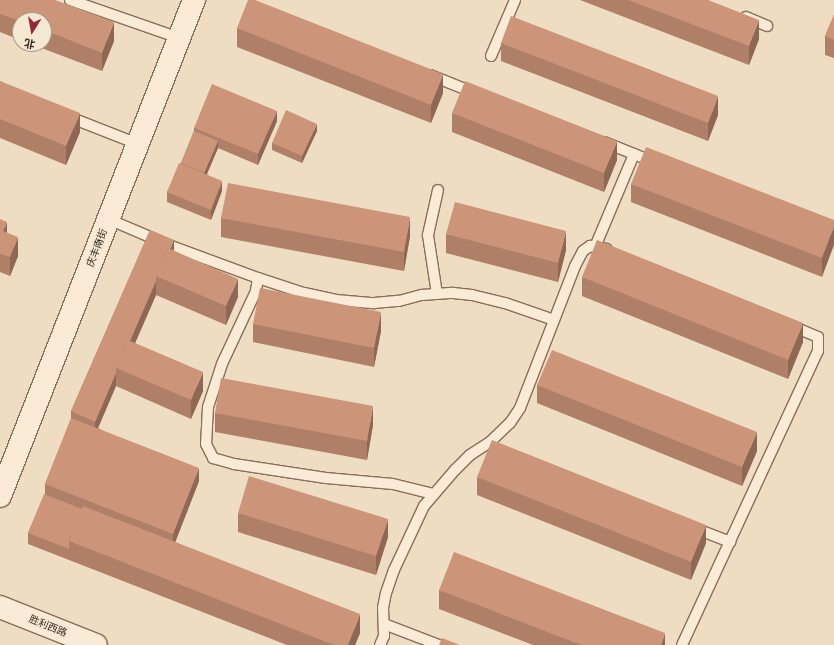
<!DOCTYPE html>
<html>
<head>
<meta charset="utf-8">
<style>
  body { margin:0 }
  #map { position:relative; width:834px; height:645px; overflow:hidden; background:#eeddc3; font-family:"Source Serif 4","Noto Sans SC",serif }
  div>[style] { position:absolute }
  .roads { filter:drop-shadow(1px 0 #886e5a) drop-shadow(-1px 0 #886e5a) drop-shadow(0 1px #886e5a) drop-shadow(0 -1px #886e5a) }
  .service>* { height:10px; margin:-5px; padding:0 5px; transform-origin:5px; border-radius:5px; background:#f9ebd6 }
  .tertiary>* { height:22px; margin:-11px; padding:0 11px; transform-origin:11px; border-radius:11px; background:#f9ebd6 }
  .secondary>* { height:22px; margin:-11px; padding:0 11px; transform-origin:11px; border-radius:11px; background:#f9ebd6 }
  .wall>* { inset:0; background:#af7f68 }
  .shaded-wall>* { inset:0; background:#8f6855 }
  .building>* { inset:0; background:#cc9479 }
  span { translate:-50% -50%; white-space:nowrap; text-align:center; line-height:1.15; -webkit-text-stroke:3.5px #f5e8d2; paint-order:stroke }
  .street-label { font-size:10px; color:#38281e }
  .north { position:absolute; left:12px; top:12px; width:40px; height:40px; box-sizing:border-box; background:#f5e8d2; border:1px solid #a99b8a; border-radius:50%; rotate:191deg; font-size:11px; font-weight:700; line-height:16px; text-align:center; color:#38281e }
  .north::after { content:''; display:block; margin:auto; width:14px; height:18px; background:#962a34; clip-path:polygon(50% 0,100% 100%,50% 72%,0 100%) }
</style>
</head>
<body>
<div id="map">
  <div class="roads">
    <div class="service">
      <i style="left:70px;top:0;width:115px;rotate:19.2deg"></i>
      <i style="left:746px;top:17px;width:23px;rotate:23deg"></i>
      <i style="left:491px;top:56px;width:61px;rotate:-66.8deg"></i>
      <i style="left:430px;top:75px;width:48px;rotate:21.8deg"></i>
      <i style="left:69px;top:117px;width:74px;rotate:21.4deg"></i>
      <i style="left:604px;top:142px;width:54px;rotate:21.8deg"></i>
      <i style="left:108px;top:219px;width:69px;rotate:23.2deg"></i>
      <i style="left:171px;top:246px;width:93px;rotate:20.2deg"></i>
      <i style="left:258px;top:278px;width:48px;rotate:18.1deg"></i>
      <i style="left:304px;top:293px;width:33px;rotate:12deg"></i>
      <i style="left:336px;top:300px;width:38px;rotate:5deg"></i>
      <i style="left:374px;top:303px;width:25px;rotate:-5deg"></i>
      <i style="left:399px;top:301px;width:24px;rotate:-15deg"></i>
      <i style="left:422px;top:295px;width:31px;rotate:-4deg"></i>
      <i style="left:453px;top:293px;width:19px;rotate:6deg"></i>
      <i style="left:472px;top:295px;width:34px;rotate:14deg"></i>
      <i style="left:505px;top:303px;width:52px;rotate:19.1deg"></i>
      <i style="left:595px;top:247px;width:101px;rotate:-67.2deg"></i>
      <i style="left:258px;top:278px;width:13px;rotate:99deg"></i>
      <i style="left:256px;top:291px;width:81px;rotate:115deg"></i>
      <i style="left:222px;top:364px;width:45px;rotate:108deg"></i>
      <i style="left:208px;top:407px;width:37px;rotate:93deg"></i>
      <i style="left:206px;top:444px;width:16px;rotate:63deg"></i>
      <i style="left:213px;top:458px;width:22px;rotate:16deg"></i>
      <i style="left:234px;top:464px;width:93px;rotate:8.7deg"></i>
      <i style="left:326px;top:478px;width:67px;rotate:5.1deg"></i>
      <i style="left:393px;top:484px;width:41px;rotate:14deg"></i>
      <i style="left:437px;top:294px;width:60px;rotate:-98.7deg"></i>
      <i style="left:428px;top:235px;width:46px;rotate:-77.5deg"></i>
      <i style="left:694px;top:528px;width:39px;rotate:21deg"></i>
      <i style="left:384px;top:624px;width:59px;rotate:20.9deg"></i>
      <i style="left:380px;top:645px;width:10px;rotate:-66deg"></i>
      <i style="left:384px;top:636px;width:28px;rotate:-92deg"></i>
      <i style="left:383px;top:608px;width:15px;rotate:-79deg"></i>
      <i style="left:386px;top:593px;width:24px;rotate:-71deg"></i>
      <i style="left:394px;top:570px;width:71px;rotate:-64.9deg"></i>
      <i style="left:424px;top:506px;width:48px;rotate:-49.3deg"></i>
      <i style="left:455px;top:470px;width:21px;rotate:-45deg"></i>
      <i style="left:470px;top:455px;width:24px;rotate:-33deg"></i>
      <i style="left:490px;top:442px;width:28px;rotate:-44deg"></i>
      <i style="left:510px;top:423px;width:18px;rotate:-56deg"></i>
      <i style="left:520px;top:408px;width:152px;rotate:-68.8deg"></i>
      <i style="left:575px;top:266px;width:17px;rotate:-62deg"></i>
      <i style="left:583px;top:251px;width:9px;rotate:-36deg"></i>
      <i style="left:590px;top:246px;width:17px;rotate:10deg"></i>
      <i style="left:682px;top:645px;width:324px;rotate:-65.2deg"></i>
      <i style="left:818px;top:351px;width:14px;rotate:-90deg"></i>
      <i style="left:818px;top:337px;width:30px;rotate:-157deg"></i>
    </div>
    <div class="tertiary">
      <i style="left:0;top:496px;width:533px;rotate:-68.64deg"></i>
    </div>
    <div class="secondary">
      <i style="left:0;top:607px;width:103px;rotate:21.6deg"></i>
    </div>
  </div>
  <div class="wall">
    <i style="clip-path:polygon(0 0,114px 41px,102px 71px,31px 44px,44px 44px,44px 20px,20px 20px,20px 40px,0 32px)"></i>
    <i style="clip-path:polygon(580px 0,708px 0,759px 39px,749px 65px)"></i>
    <i style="clip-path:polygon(834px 15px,834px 58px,825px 55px,825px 36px)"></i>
    <i style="clip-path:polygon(237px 28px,443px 93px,431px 123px,237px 47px)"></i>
    <i style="clip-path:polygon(501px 43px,718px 115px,708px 141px,501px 61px)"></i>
    <i style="clip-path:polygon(0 81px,80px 132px,66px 165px,0 138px)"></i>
    <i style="clip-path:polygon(452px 113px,617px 160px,604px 192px,452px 132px)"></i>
    <i style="clip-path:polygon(277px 121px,258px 165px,218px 148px,207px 174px,222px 191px,211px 220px,167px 202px,167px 192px,181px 163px,194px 131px,194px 128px)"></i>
    <i style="clip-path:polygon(317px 131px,302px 163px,272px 150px,272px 143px)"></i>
    <i style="clip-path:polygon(631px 184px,834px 220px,822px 277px,631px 202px)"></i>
    <i style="clip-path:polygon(221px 218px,410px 236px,404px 271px,221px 237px)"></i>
    <i style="clip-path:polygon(0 219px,18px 256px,10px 276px,0 272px)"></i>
    <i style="clip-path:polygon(150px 230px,174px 251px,238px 297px,226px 325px,156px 295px,135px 343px,203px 391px,191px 419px,116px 386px,98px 428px,199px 481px,175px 542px,360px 633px,355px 645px,287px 645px,28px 544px,28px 533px,45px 494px,45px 484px,71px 419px,71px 411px)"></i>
    <i style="clip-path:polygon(446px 234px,566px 250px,558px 282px,446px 253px)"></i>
    <i style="clip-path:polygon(582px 277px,803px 342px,788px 379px,582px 296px)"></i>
    <i style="clip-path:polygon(253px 324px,381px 331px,374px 367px,253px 342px)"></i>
    <i style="clip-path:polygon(537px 385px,757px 451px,742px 486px,537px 403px)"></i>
    <i style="clip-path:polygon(215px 413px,373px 425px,367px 460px,215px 432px)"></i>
    <i style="clip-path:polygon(477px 477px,706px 543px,691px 580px,477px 495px)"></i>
    <i style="clip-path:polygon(238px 513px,388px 537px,376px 575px,238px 532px)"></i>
    <i style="clip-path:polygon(439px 590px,665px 645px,533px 645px,439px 609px)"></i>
  </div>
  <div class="shaded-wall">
    <i style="clip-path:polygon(759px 20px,759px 39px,749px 65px,749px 46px)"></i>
    <i style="clip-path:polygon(114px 22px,114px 41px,102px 71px,102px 53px)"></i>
    <i style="clip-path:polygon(443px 74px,443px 93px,431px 123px,431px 105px)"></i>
    <i style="clip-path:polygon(718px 96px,718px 115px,708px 141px,708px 123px)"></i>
    <i style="clip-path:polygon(277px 111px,277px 121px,258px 165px,258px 154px)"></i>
    <i style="clip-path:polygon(80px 113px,80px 132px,66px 165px,66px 146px)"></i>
    <i style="clip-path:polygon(317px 124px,317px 131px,302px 163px,302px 156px)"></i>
    <i style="clip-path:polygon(218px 141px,218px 148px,203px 183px,203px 176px)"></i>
    <i style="clip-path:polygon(617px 141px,617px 160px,604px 192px,604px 173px)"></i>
    <i style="clip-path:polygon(222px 181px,222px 191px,211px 220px,211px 210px)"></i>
    <i style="clip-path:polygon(410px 217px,410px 236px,404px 271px,404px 252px)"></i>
    <i style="clip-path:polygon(7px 222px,7px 240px,3px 231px)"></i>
    <i style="clip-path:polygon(834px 226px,834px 245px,822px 277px,822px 258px)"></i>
    <i style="clip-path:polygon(566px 231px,566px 250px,558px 282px,558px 263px)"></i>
    <i style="clip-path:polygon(18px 237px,18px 256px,10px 276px,10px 257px)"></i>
    <i style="clip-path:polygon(174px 240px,174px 254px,158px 277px)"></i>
    <i style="clip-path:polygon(238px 279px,238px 297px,226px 325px,226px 306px)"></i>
    <i style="clip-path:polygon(156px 281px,156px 295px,123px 371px,118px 369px)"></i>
    <i style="clip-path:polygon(381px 312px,381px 331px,374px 367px,374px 348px)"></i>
    <i style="clip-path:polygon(803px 323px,803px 342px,788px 379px,788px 360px)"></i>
    <i style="clip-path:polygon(203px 372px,203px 391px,191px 419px,191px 400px)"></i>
    <i style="clip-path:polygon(116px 373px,116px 386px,95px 435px,95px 422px)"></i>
    <i style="clip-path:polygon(373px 406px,373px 425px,367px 460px,367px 441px)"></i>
    <i style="clip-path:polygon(757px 432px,757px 451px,742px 486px,742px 467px)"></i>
    <i style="clip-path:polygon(199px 468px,199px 481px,173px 548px,173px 534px)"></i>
    <i style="clip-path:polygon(388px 519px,388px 537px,376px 575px,376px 556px)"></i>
    <i style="clip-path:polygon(706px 525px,706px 543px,691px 580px,691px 562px)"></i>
    <i style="clip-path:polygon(360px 614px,360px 633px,355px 645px,348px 645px)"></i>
    <i style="clip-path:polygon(665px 633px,665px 645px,661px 645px)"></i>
  </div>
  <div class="building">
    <i style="clip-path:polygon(0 0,55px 0,114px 22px,102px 53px,44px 30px,44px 20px,20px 20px,20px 21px,0 14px)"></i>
    <i style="clip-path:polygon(248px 0,255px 0,443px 74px,431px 105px,237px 28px)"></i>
    <i style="clip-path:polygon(628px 0,708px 0,759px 20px,749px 46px)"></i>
    <i style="clip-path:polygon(834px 15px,834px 40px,825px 36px)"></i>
    <i style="clip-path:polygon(511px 16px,718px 96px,708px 123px,501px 43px)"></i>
    <i style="clip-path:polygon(0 81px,80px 113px,66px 146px,0 119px)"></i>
    <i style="clip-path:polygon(465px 81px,617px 141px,604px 173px,452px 113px)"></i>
    <i style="clip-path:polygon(212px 84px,277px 111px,258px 154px,194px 128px)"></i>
    <i style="clip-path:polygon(286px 110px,317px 124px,302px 156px,272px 143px)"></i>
    <i style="clip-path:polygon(194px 131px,218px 141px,204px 173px,181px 163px)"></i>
    <i style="clip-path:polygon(646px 147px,834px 220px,834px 226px,822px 258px,631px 184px)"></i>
    <i style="clip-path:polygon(179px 163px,222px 181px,211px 210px,167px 192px)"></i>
    <i style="clip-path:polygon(228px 183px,410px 217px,404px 252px,221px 218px)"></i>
    <i style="clip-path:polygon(455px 202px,566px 231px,558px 263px,446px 234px)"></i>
    <i style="clip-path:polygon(0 219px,7px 222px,3px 231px,18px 237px,10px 257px,0 254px)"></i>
    <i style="clip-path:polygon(150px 230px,174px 240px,170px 249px,168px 248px,156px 276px,156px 281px,130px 341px,128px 340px,116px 368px,116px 373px,95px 422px,71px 411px)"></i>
    <i style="clip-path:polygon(597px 240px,803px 323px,788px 360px,582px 277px)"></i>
    <i style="clip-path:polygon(168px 248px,238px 279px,226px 306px,156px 276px)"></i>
    <i style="clip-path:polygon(260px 288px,381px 312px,374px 348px,253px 324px)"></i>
    <i style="clip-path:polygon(128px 340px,203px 372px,191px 400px,116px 368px)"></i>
    <i style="clip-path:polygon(552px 350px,757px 432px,742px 467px,537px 385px)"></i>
    <i style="clip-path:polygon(221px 378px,373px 406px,367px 441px,215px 413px)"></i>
    <i style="clip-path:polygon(71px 418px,199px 468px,173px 534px,45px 484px)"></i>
    <i style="clip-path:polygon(492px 440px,706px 525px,691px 562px,477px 477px)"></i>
    <i style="clip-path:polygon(249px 476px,388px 519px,376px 556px,238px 513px)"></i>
    <i style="clip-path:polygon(44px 494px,82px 509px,69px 541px,69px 549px,28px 533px)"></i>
    <i style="clip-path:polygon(83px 506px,360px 614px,348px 645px,334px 645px,69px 541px)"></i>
    <i style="clip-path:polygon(454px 552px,665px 633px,661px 645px,581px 645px,439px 590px)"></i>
    <i style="clip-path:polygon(442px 638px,460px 645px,439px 645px)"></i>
  </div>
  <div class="street-label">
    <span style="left:97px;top:248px;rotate:-69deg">庆丰南街</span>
    <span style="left:48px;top:626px;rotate:22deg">胜利西路</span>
  </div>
  <div class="north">北</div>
</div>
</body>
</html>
